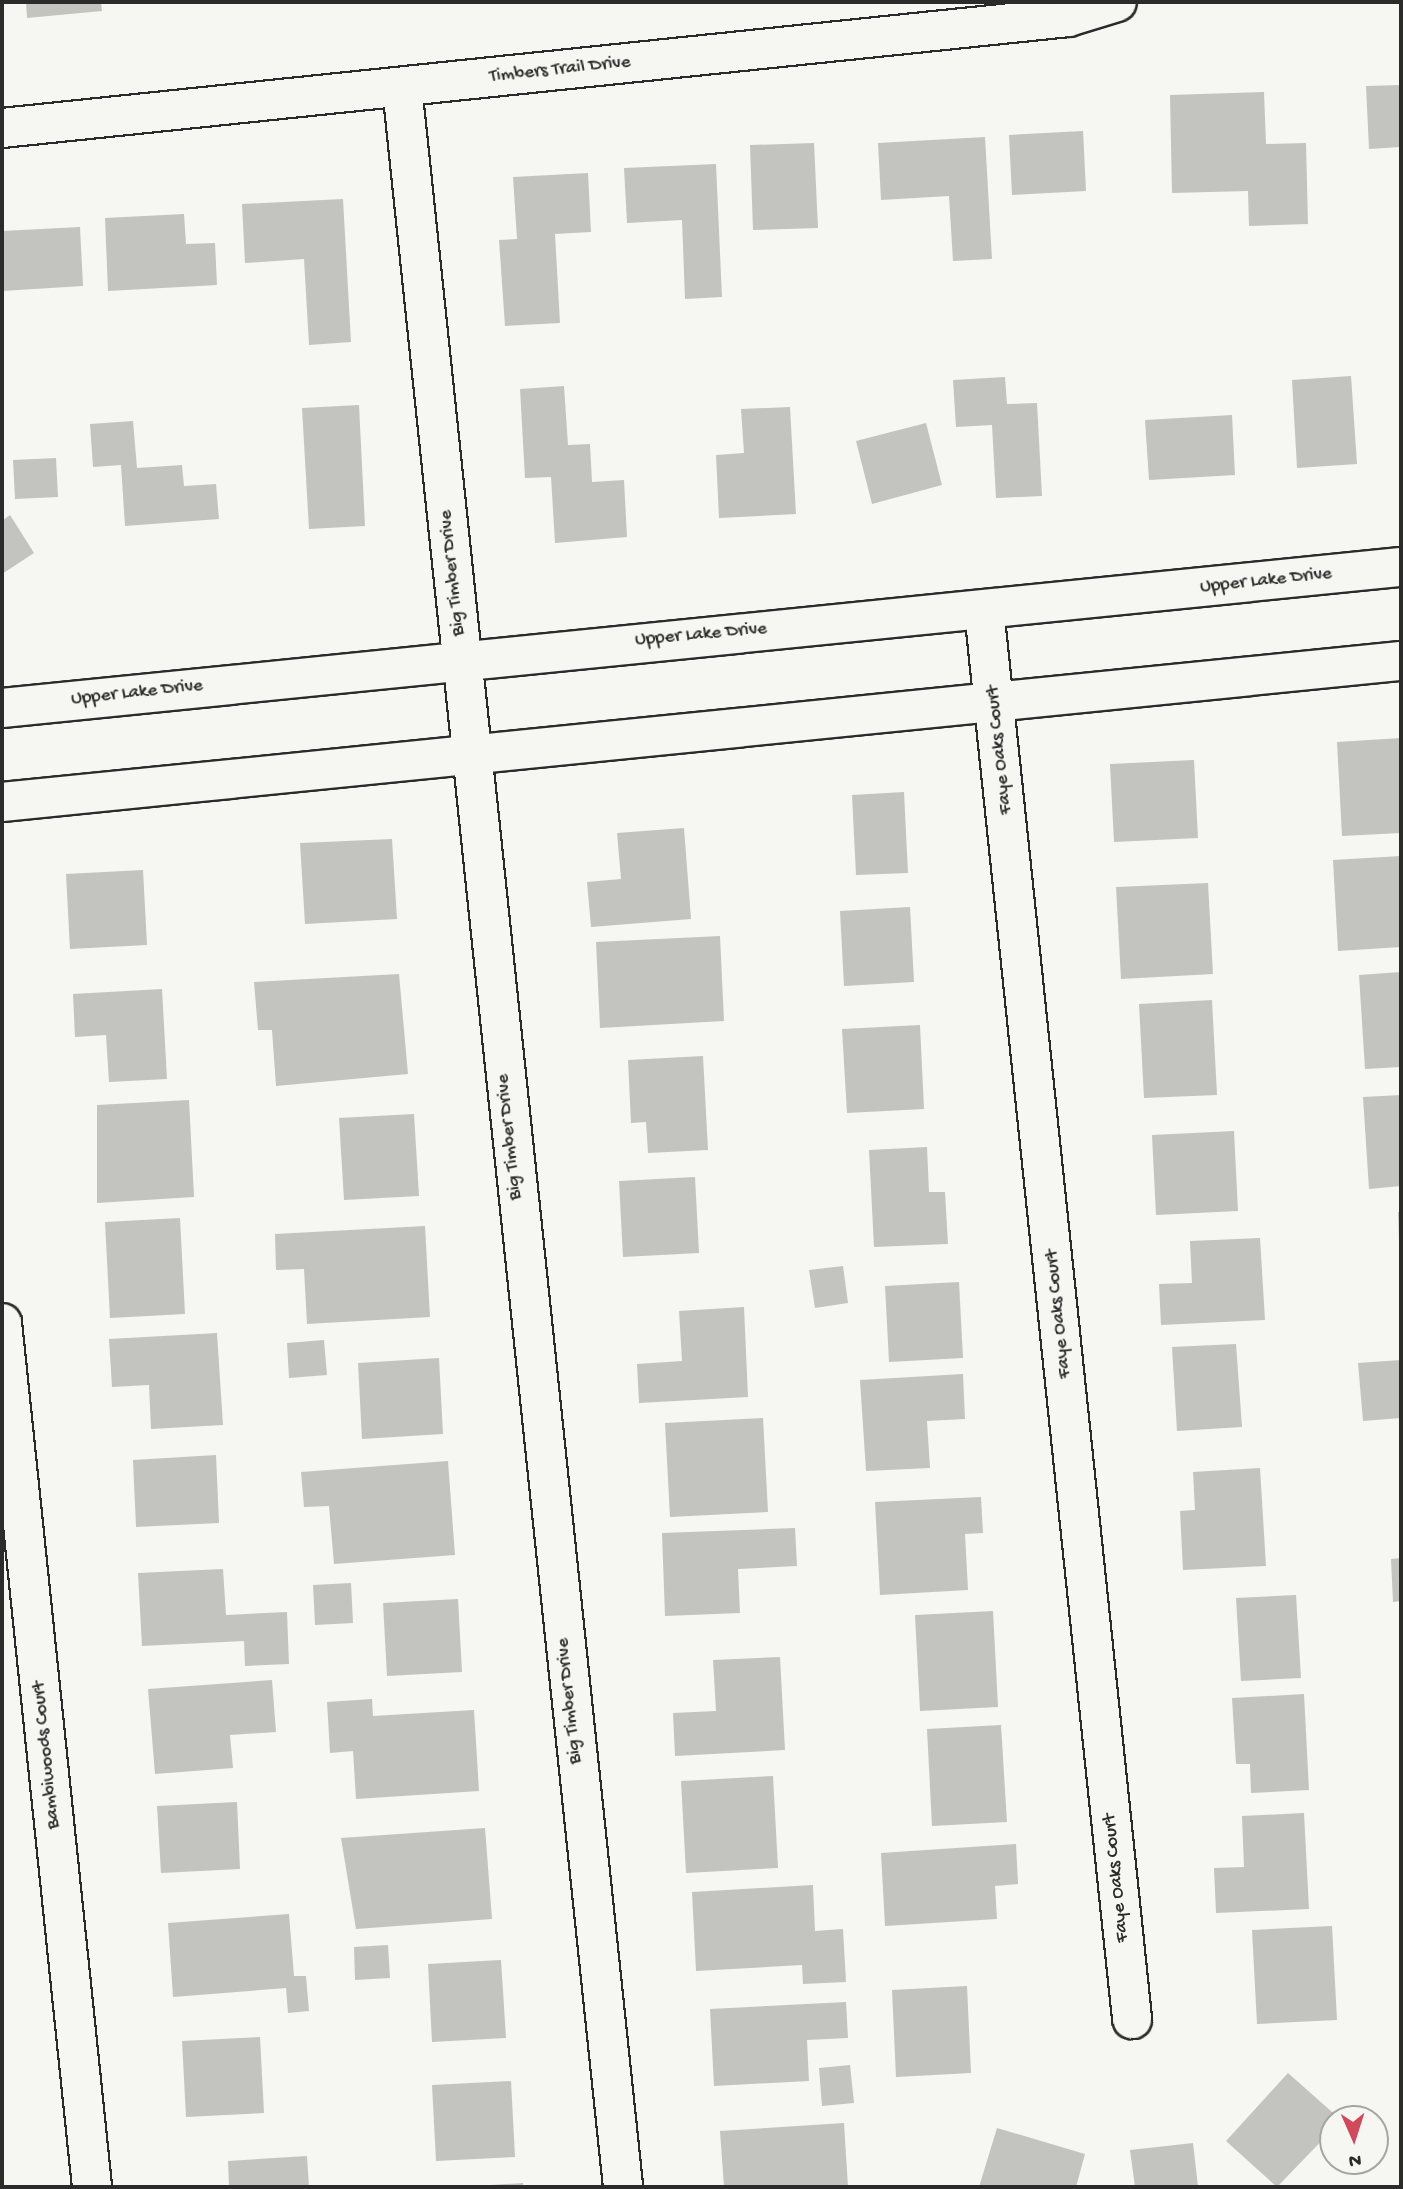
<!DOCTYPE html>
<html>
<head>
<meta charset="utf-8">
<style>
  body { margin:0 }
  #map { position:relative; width:1403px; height:2189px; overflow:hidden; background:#f6f6f2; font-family:"Gochi Hand",sans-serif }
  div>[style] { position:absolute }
  .building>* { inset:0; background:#c3c3c0 }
  .roads { filter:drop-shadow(2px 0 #2b2b2b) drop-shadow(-2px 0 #2b2b2b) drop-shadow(0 2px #2b2b2b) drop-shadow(0 -2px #2b2b2b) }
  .minor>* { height:38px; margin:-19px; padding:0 19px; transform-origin:19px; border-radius:19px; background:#f6f6f2 }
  span { translate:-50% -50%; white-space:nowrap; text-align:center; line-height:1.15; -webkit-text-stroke:5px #f6f6f2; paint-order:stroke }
  .street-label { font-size:19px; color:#2b2b2b }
  .frame { position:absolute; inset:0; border:4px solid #2b2b2b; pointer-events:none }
  .north { position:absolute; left:1319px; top:2105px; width:70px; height:70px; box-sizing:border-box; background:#f6f6f2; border:2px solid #a5a5a2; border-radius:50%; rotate:177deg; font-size:19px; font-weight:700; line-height:28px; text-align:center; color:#2b2b2b }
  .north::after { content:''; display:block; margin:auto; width:24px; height:32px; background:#d1495b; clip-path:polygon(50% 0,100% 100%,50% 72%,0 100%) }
</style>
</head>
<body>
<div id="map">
  <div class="building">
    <i style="clip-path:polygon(26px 2px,101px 2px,102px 11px,27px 18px)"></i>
    <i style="clip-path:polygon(1401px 85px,1401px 147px,1369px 149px,1366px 86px)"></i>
    <i style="clip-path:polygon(1264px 92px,1266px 144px,1306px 143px,1308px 224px,1249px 226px,1248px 191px,1172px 193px,1170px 95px)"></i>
    <i style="clip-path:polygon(1083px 131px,1086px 191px,1012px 195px,1009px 135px)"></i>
    <i style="clip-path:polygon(985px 137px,992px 259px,953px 261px,949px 196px,881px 200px,878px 143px)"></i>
    <i style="clip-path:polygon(814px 143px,818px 228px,753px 230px,750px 145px)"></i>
    <i style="clip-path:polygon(716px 164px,722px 297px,685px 299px,682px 220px,627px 223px,624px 168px)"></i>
    <i style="clip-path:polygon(588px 173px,591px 232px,555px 234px,560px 323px,505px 326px,499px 240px,517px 239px,513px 177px)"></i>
    <i style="clip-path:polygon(343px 199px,351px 342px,309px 345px,304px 259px,245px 263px,242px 204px)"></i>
    <i style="clip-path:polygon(184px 214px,186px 244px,215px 243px,217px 285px,108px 291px,105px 218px)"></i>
    <i style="clip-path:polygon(80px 227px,83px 286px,2px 291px,2px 231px)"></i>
    <i style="clip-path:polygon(1351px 376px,1357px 464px,1297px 468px,1292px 380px)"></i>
    <i style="clip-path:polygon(1005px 377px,1007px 404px,1037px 403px,1042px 496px,996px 498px,992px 425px,956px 427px,953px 380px)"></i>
    <i style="clip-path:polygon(564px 386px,568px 445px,590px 444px,592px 482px,624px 480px,627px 537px,555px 543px,551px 477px,525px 478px,520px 389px)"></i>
    <i style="clip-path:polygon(359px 405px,365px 526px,309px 529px,302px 408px)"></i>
    <i style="clip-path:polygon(790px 407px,796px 514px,719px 518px,716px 455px,744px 453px,741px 409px)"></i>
    <i style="clip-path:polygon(1232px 415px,1235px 475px,1149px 480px,1145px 420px)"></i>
    <i style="clip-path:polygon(133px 421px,137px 468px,182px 465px,184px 486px,216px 484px,219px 519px,125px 526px,121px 465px,93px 467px,90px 424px)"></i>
    <i style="clip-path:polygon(926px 423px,942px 485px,872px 504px,856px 441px)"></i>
    <i style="clip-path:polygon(56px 458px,58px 497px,15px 499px,13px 460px)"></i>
    <i style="clip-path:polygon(10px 515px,34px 553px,2px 574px,2px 521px)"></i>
    <i style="clip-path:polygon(1401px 738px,1401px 833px,1342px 836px,1337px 742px)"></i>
    <i style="clip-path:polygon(1194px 760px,1198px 838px,1114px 842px,1110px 764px)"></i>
    <i style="clip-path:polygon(904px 792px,908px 873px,856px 875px,852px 795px)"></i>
    <i style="clip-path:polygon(684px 828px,691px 919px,591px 927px,587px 882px,621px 879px,617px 833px)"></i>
    <i style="clip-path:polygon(392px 839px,397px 919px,305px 924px,300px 843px)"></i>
    <i style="clip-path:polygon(1401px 856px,1401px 947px,1338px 951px,1333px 860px)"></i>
    <i style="clip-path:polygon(143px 870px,147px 945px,70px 949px,66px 874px)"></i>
    <i style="clip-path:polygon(1208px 883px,1213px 974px,1121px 979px,1116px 887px)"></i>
    <i style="clip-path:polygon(910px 907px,914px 982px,844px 986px,840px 911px)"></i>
    <i style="clip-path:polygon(720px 936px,724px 1021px,600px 1028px,596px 942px)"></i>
    <i style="clip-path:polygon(1401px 972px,1401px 1067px,1365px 1069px,1359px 975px)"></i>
    <i style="clip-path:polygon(399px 974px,408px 1074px,276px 1086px,272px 1030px,258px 1030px,254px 982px)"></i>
    <i style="clip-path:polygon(162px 989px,167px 1079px,109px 1082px,106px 1035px,75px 1037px,73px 994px)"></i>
    <i style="clip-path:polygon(1212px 1000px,1217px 1095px,1144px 1098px,1139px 1004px)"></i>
    <i style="clip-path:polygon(920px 1025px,924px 1109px,847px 1113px,842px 1029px)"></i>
    <i style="clip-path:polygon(703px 1056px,708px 1150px,648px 1153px,646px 1122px,631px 1123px,628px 1060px)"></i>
    <i style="clip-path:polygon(1401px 1095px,1401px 1186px,1369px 1189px,1363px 1097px)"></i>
    <i style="clip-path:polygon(189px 1100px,194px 1197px,97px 1203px,97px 1105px)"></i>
    <i style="clip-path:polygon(414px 1114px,419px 1196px,344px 1200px,339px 1118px)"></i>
    <i style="clip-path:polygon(1234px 1131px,1238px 1211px,1156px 1215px,1152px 1135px)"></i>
    <i style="clip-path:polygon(927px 1147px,929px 1192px,945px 1192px,948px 1244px,874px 1247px,869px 1150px)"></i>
    <i style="clip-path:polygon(695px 1177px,699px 1253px,623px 1257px,619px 1181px)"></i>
    <i style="clip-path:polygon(1398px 1212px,1401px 1212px,1401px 1241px,1399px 1241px)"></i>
    <i style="clip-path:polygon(180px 1218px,185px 1314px,110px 1318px,105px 1222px)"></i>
    <i style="clip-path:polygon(425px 1226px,430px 1317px,307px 1324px,304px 1269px,276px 1270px,275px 1234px)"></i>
    <i style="clip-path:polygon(1260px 1238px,1265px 1320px,1161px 1325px,1159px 1284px,1192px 1283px,1190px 1241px)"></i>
    <i style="clip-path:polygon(843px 1266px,848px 1303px,815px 1308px,809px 1270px)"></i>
    <i style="clip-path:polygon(959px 1282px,963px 1358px,889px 1362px,885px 1286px)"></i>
    <i style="clip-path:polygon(744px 1307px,748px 1397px,639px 1403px,637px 1364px,682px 1361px,679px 1311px)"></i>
    <i style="clip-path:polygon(217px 1333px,223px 1425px,151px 1429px,149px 1385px,112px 1387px,109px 1339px)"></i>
    <i style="clip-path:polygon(324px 1340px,327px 1375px,289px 1378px,287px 1343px)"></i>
    <i style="clip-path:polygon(1236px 1344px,1242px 1427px,1177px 1431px,1172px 1347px)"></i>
    <i style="clip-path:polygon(439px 1358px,443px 1434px,362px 1439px,358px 1363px)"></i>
    <i style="clip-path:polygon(1401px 1360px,1401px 1418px,1363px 1421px,1358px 1363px)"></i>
    <i style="clip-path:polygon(963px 1374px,965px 1419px,927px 1421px,930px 1468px,866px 1471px,860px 1380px)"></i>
    <i style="clip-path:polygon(763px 1418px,768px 1512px,670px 1517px,665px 1423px)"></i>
    <i style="clip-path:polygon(216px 1455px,219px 1523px,136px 1527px,133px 1460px)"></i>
    <i style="clip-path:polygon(448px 1461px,455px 1555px,334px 1564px,329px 1506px,304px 1507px,301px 1472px)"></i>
    <i style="clip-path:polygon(1260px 1468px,1266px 1566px,1183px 1570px,1180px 1511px,1195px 1510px,1193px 1472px)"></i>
    <i style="clip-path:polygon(981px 1497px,983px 1533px,965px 1534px,968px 1590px,880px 1595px,875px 1502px)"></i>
    <i style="clip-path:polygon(795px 1528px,797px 1566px,738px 1569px,740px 1613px,665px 1616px,662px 1533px)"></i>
    <i style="clip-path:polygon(1401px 1558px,1401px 1601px,1393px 1602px,1391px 1559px)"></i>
    <i style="clip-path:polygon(223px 1569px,226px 1615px,287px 1612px,289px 1664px,245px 1666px,244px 1641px,142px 1646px,138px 1573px)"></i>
    <i style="clip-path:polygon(351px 1583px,353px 1623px,315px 1625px,313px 1585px)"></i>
    <i style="clip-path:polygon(1296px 1595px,1301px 1678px,1241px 1681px,1236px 1598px)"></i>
    <i style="clip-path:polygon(458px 1599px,462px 1672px,387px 1676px,383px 1603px)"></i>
    <i style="clip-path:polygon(993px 1611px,998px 1707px,920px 1711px,915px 1615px)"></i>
    <i style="clip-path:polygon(780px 1657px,785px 1750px,675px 1756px,673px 1713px,716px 1711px,713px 1660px)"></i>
    <i style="clip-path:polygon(272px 1680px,276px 1732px,230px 1735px,233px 1768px,155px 1774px,148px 1689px)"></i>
    <i style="clip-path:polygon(1304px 1694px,1309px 1790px,1251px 1793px,1250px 1764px,1236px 1764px,1232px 1698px)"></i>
    <i style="clip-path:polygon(372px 1699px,373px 1716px,474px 1710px,479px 1791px,356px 1799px,353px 1751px,330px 1753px,327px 1702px)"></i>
    <i style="clip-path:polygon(1001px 1725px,1007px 1822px,932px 1826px,927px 1729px)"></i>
    <i style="clip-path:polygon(773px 1776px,778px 1868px,686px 1873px,681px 1781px)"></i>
    <i style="clip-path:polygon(237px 1802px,240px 1869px,161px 1873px,157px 1806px)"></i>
    <i style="clip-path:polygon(1304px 1813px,1309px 1909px,1216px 1913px,1214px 1868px,1244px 1867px,1242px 1816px)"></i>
    <i style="clip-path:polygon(485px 1828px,492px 1919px,356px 1929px,341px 1838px)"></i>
    <i style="clip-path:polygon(1016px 1844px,1018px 1884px,995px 1886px,997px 1919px,885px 1926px,881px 1853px)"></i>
    <i style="clip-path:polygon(813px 1885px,815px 1931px,843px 1929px,846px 1982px,803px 1984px,802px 1965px,696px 1971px,692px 1892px)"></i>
    <i style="clip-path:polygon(289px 1914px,294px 1976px,306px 1976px,309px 2011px,288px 2013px,286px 1988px,173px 1997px,168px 1923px)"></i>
    <i style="clip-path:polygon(1332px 1926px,1337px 2020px,1257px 2024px,1252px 1930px)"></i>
    <i style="clip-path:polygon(388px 1945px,390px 1978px,355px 1980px,354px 1947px)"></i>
    <i style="clip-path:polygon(501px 1960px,506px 2038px,432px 2042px,428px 1964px)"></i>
    <i style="clip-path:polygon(967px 1986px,971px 2073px,896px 2077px,892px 1990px)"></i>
    <i style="clip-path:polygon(846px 2002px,848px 2038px,807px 2040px,809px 2081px,714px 2086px,710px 2009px)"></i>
    <i style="clip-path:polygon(260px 2037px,264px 2113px,186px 2117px,182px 2041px)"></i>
    <i style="clip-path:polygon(850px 2065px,854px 2103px,822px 2106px,819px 2068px)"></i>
    <i style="clip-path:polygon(1288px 2073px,1340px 2119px,1333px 2119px,1333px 2129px,1277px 2187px,1226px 2141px)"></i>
    <i style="clip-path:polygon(511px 2081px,515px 2157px,436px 2161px,432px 2085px)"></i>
    <i style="clip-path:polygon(844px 2123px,848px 2187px,724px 2187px,720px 2131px)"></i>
    <i style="clip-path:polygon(997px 2128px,1085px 2154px,1076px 2187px,979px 2187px)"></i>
    <i style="clip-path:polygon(1193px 2143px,1198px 2187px,1135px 2187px,1130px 2150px)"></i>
    <i style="clip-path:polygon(307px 2156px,309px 2187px,229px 2187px,228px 2161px)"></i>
    <i style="clip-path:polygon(523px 2183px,523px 2187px,491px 2187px,490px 2185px)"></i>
  </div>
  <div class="roads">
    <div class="minor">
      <i style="left:402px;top:87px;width:2112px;rotate:83.99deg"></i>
      <i style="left:2px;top:128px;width:1072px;rotate:-5.94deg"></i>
      <i style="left:1068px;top:17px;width:51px;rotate:-17deg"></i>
      <i style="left:984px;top:610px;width:1417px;rotate:84deg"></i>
      <i style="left:2px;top:708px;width:1406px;rotate:-5.76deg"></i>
      <i style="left:2px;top:802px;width:1406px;rotate:-5.76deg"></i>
      <i style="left:2px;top:1323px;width:869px;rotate:84.05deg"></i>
    </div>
  </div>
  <div class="street-label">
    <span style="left:560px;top:70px;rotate:-6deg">Timbers Trail Drive</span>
    <span style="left:453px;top:573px;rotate:-96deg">Big Timber Drive</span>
    <span style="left:1266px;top:581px;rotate:-6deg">Upper Lake Drive</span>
    <span style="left:701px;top:635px;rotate:-5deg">Upper Lake Drive</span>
    <span style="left:137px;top:693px;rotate:-6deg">Upper Lake Drive</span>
    <span style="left:1000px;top:750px;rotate:-96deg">Faye Oaks Court</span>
    <span style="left:510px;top:1137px;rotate:-96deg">Big Timber Drive</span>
    <span style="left:1059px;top:1314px;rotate:-96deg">Faye Oaks Court</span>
    <span style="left:570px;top:1701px;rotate:-96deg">Big Timber Drive</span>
    <span style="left:47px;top:1755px;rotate:-96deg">Bambiwoods Court</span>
    <span style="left:1117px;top:1878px;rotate:-96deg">Faye Oaks Court</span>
  </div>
  <div class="frame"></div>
  <div class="north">N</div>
</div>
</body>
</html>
